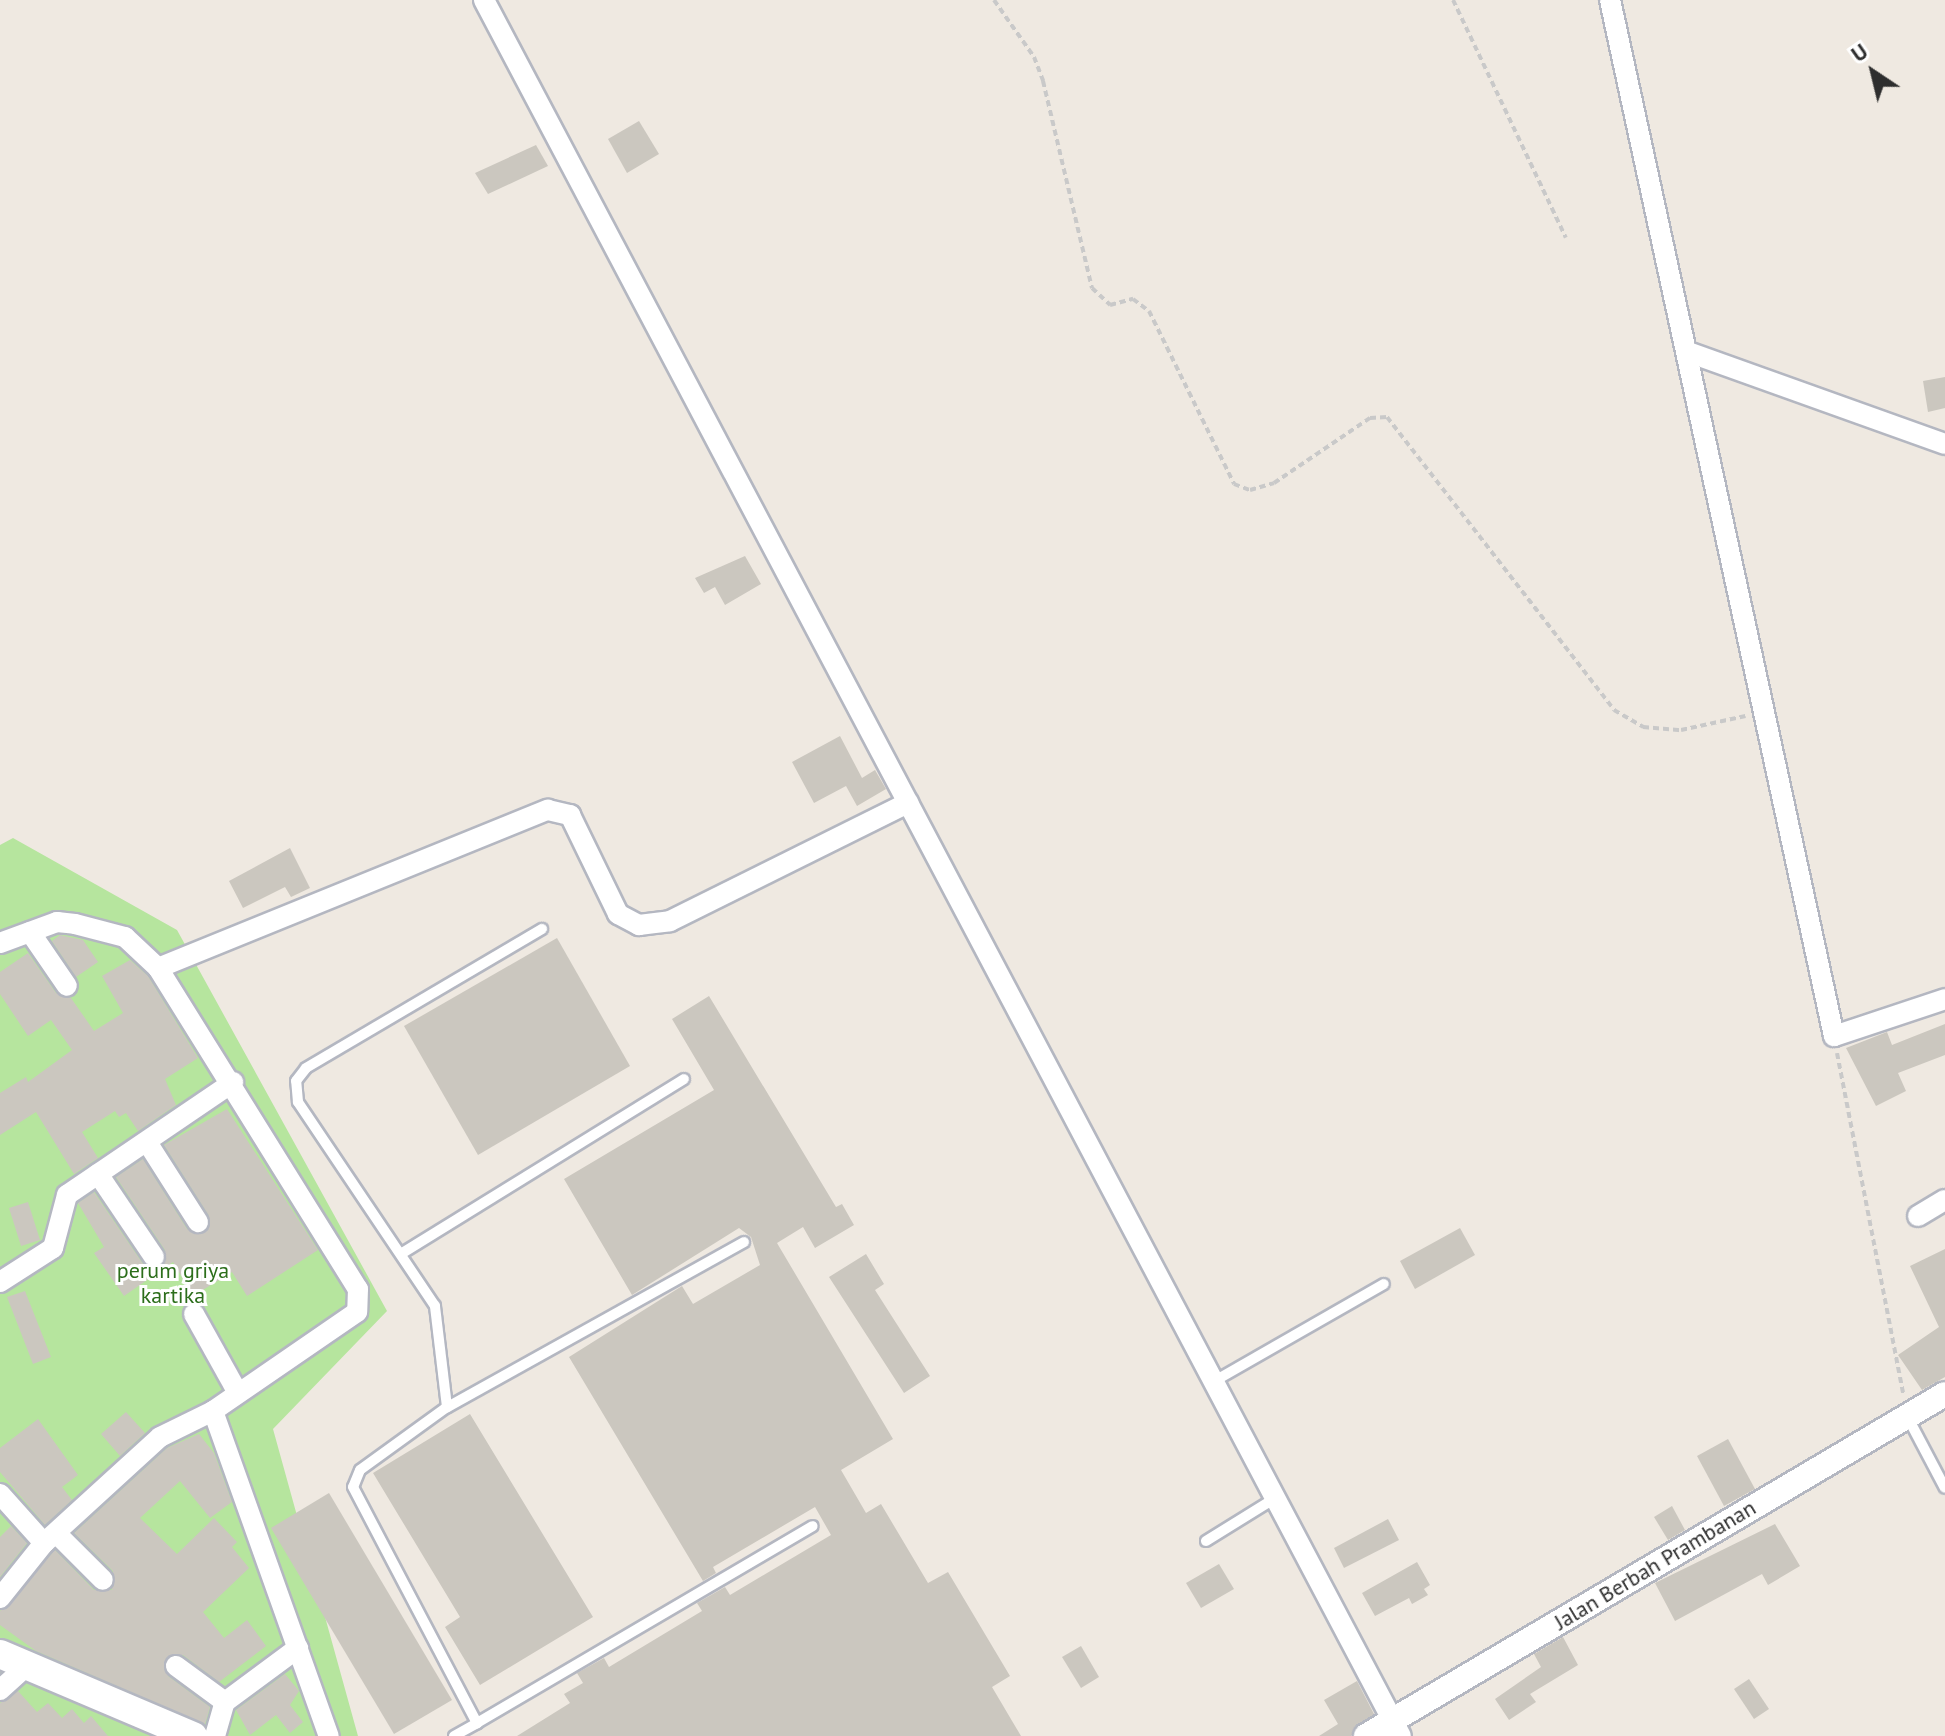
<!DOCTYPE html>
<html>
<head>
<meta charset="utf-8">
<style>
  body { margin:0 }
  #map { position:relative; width:1945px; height:1736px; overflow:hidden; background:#efe9e1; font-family:"PT Sans",sans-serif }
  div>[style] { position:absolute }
  .green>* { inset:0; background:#b6e59e }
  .building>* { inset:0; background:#cbc7bf }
  .path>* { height:4px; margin-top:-2px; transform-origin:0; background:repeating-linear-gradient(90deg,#c9c9c9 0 6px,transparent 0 10px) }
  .roads { filter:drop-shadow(2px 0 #b4b7c1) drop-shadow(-2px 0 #b4b7c1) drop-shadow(0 2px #b4b7c1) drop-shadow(0 -2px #b4b7c1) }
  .service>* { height:10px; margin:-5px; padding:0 5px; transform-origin:5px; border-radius:5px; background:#fff }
  .minor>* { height:20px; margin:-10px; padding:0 10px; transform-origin:10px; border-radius:10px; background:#fff }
  .tertiary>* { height:24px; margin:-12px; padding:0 12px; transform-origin:12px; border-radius:12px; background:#fff }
  .secondary>* { height:28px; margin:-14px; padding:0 14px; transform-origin:14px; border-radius:14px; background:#fff }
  span { translate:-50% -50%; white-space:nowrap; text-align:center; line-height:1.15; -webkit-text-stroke:6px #fff; paint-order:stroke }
  .park-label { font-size:22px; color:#2c6e1b }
  .street-label { font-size:22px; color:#2e2e2e }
  .north { position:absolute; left:1833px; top:32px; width:80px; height:80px; -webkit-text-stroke:6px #fff; paint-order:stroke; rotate:325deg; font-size:22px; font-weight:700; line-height:32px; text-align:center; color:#2e2e2e }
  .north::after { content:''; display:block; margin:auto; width:28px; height:36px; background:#2e2e2e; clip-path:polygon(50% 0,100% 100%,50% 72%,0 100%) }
</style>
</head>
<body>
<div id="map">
  <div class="green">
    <i style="clip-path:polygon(13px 838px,177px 930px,387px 1311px,273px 1429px,358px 1736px,0 1736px,0 845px)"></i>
  </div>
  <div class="building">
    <i style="clip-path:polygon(639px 121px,659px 154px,627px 173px,608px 139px)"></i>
    <i style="clip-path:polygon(536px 145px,548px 166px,488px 194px,475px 173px)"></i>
    <i style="clip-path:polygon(1945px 377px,1945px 408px,1928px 412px,1923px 381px)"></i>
    <i style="clip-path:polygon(745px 556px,761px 584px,725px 605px,715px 587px,704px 593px,695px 578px)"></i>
    <i style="clip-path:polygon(840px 736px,862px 778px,875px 770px,886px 789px,857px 806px,846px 786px,814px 803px,792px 762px)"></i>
    <i style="clip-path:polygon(290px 848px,310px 888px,291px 897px,285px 887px,243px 908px,229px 881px)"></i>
    <i style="clip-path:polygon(60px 935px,83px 940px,98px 962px,76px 977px,52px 941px)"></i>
    <i style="clip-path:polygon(557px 938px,630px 1066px,478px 1155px,404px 1026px)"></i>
    <i style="clip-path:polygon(28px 953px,56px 993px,71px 998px,94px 1031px,123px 1013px,102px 976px,130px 960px,148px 976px,198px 1058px,165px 1079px,176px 1105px,138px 1131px,126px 1113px,119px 1117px,115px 1111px,82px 1132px,98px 1158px,74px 1174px,36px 1112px,0 1135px,0 1093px,26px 1077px,28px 1082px,72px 1050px,51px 1020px,28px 1036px,0 994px,0 972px)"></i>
    <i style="clip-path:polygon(709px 996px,836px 1207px,842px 1204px,854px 1225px,815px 1248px,803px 1227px,777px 1243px,893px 1439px,841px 1470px,866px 1513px,881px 1504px,928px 1583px,948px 1572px,1010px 1676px,992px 1687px,1021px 1736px,517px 1736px,570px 1703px,564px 1694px,583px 1683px,577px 1673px,604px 1658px,609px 1667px,702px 1611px,697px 1603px,725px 1587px,730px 1595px,831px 1535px,815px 1507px,713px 1567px,716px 1573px,703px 1581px,569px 1357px,682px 1286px,693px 1304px,760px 1265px,751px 1237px,739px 1228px,632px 1295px,564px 1179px,714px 1090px,672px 1019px)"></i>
    <i style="clip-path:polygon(1945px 1024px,1945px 1055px,1898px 1073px,1906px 1091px,1876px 1106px,1846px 1048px,1887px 1032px,1892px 1045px)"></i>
    <i style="clip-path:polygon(227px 1109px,318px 1250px,247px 1296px,232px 1272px,193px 1296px,173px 1262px,124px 1296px,94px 1253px,104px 1247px,78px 1203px,94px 1192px,143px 1264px,161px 1268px,165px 1250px,116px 1177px,143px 1159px,187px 1229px,204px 1233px,209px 1216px,164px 1145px)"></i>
    <i style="clip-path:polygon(28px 1202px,40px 1240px,21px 1246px,9px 1208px)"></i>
    <i style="clip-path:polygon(1460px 1228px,1475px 1255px,1415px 1289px,1400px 1261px)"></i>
    <i style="clip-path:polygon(1945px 1249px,1945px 1377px,1922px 1390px,1898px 1355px,1939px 1327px,1910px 1266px)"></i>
    <i style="clip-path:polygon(866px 1254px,884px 1284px,875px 1290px,930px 1376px,904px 1393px,829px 1277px)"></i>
    <i style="clip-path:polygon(25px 1291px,51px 1357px,33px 1364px,7px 1297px)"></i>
    <i style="clip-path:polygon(126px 1412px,145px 1433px,120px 1456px,101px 1434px)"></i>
    <i style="clip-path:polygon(470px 1414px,593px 1617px,480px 1685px,445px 1627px,460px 1617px,373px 1473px)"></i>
    <i style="clip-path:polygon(38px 1419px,78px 1475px,62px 1487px,72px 1500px,45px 1525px,0 1472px,0 1448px)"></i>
    <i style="clip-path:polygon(199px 1434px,214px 1453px,232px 1502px,210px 1518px,180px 1481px,140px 1518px,177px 1554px,214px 1518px,237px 1542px,232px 1547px,249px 1568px,203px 1612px,224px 1638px,247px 1620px,266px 1646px,219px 1682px,183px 1655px,166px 1658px,168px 1676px,210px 1707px,205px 1724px,36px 1651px,0 1625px,0 1611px,55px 1550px,94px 1590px,112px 1590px,113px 1571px,74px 1533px,167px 1448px)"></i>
    <i style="clip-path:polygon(1728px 1439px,1755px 1489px,1724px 1506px,1697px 1456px)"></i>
    <i style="clip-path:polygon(329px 1493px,452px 1700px,394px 1734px,271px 1528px)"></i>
    <i style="clip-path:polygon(1672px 1506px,1685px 1530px,1668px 1540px,1654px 1517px)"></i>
    <i style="clip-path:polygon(1388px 1519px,1399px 1540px,1344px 1568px,1334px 1548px)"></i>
    <i style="clip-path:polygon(1775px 1524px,1800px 1566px,1768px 1585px,1762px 1574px,1675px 1621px,1655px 1583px)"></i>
    <i style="clip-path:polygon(11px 1526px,27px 1543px,0 1577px,0 1537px)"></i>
    <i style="clip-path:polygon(1417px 1562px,1430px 1585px,1424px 1589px,1428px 1595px,1412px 1604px,1409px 1598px,1375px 1616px,1362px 1593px)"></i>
    <i style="clip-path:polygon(1219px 1564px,1234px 1589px,1201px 1608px,1186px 1583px)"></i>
    <i style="clip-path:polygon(1563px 1637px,1578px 1665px,1530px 1694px,1536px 1702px,1509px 1720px,1495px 1699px,1541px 1667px,1534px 1654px)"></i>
    <i style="clip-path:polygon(1081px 1646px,1099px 1677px,1081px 1688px,1062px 1657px)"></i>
    <i style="clip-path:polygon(285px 1674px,299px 1691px,290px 1705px,303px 1722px,290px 1733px,276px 1715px,250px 1735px,236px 1710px)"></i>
    <i style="clip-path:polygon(1749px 1679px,1769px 1709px,1754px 1719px,1734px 1689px)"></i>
    <i style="clip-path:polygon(1357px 1681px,1374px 1714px,1351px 1736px,1319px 1736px,1338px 1724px,1324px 1700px)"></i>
    <i style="clip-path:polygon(18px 1691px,37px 1712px,48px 1703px,62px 1718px,72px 1709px,84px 1723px,91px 1716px,108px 1736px,0 1736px,0 1703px)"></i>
  </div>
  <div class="path">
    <i style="left:994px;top:0;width:70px;rotate:54.9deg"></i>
    <i style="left:1034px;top:57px;width:26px;rotate:69deg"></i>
    <i style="left:1043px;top:81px;width:213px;rotate:76.7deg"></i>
    <i style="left:1092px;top:288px;width:25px;rotate:43deg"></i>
    <i style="left:1110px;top:305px;width:24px;rotate:-15deg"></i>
    <i style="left:1133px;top:299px;width:20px;rotate:37deg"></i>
    <i style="left:1149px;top:311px;width:193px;rotate:63.8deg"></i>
    <i style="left:1234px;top:484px;width:17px;rotate:21deg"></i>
    <i style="left:1250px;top:490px;width:25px;rotate:-16deg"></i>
    <i style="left:1274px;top:483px;width:116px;rotate:-34.1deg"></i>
    <i style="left:1370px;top:418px;width:17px;rotate:-3deg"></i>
    <i style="left:1387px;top:417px;width:371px;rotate:52.2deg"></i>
    <i style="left:1614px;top:710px;width:34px;rotate:30deg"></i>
    <i style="left:1643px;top:727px;width:38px;rotate:5deg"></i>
    <i style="left:1681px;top:730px;width:66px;rotate:-12.3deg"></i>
    <i style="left:1453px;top:0;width:263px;rotate:64.6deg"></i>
    <i style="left:1837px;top:1053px;width:347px;rotate:79deg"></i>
  </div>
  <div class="roads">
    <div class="service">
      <i style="left:744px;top:1242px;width:340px;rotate:150.9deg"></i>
      <i style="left:447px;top:1407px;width:107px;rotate:144.1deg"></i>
      <i style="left:360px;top:1470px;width:18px;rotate:112deg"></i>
      <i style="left:353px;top:1487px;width:267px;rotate:62.3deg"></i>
      <i style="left:477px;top:1723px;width:389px;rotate:-30.4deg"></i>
      <i style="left:404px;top:1252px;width:329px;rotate:-31.7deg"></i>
      <i style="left:1218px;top:1379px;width:191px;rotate:-29.8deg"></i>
      <i style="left:447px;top:1407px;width:102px;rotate:-96.8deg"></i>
      <i style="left:435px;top:1306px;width:246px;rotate:-123.9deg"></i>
      <i style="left:298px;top:1102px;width:21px;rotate:-95deg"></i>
      <i style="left:296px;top:1081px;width:16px;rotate:-52deg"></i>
      <i style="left:306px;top:1068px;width:274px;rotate:-30.5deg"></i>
      <i style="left:1907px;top:1416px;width:81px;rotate:62.2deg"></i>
      <i style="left:1206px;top:1541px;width:84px;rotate:-31.8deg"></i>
      <i style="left:454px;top:1736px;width:26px;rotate:-29deg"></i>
    </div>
    <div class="minor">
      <i style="left:484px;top:0;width:1963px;rotate:62.16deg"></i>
      <i style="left:1610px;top:0;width:1060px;rotate:77.8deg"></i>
      <i style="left:1834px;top:1036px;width:117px;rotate:-18.4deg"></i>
      <i style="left:1688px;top:352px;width:273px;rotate:19.7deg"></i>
      <i style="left:30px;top:932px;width:65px;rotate:55.6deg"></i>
      <i style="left:0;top:943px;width:61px;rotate:-20.2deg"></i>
      <i style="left:57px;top:922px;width:18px;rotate:6deg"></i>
      <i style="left:75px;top:924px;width:52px;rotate:14.6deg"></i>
      <i style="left:125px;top:937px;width:45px;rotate:43.2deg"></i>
      <i style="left:158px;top:968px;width:378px;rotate:58.1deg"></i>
      <i style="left:358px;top:1289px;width:23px;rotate:92deg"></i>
      <i style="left:357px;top:1312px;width:175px;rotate:145.5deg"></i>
      <i style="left:213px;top:1411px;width:345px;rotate:70.4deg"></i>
      <i style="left:158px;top:968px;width:421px;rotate:-22.1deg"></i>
      <i style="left:548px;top:810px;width:23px;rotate:13deg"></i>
      <i style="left:570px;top:815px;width:110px;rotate:64.1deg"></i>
      <i style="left:618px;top:914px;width:24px;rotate:28deg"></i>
      <i style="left:639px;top:925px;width:31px;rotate:-7deg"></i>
      <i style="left:670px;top:921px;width:266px;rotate:-26.4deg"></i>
      <i style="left:147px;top:1142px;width:95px;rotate:57.5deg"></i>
      <i style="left:98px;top:1174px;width:100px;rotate:56deg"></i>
      <i style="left:1918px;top:1216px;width:31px;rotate:-31deg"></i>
      <i style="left:0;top:1282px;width:63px;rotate:-32.7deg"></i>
      <i style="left:53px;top:1248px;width:55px;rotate:-75.2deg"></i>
      <i style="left:67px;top:1195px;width:201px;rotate:-34.2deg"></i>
      <i style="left:194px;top:1314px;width:90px;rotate:60.9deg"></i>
      <i style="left:0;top:1494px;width:66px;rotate:48.1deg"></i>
      <i style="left:56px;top:1533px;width:66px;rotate:45deg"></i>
      <i style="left:0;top:1598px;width:70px;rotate:-51.3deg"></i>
      <i style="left:44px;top:1543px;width:157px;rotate:-42.4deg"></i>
      <i style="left:160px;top:1437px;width:59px;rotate:-26.1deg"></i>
      <i style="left:176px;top:1666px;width:61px;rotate:36.3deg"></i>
      <i style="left:0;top:1690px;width:36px;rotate:-42deg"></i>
      <i style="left:215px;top:1736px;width:35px;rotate:-74deg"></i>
      <i style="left:225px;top:1702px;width:91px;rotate:-36.5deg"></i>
    </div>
    <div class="tertiary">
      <i style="left:1366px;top:1736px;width:672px;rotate:-30.57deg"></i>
    </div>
    <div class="secondary">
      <i style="left:0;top:1654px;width:210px;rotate:23deg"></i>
    </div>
  </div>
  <div class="park-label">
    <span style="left:173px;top:1283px">perum griya<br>kartika</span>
  </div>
  <div class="street-label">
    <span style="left:1655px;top:1565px;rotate:-31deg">Jalan Berbah Prambanan</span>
  </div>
  <div class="north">U</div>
</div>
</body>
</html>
